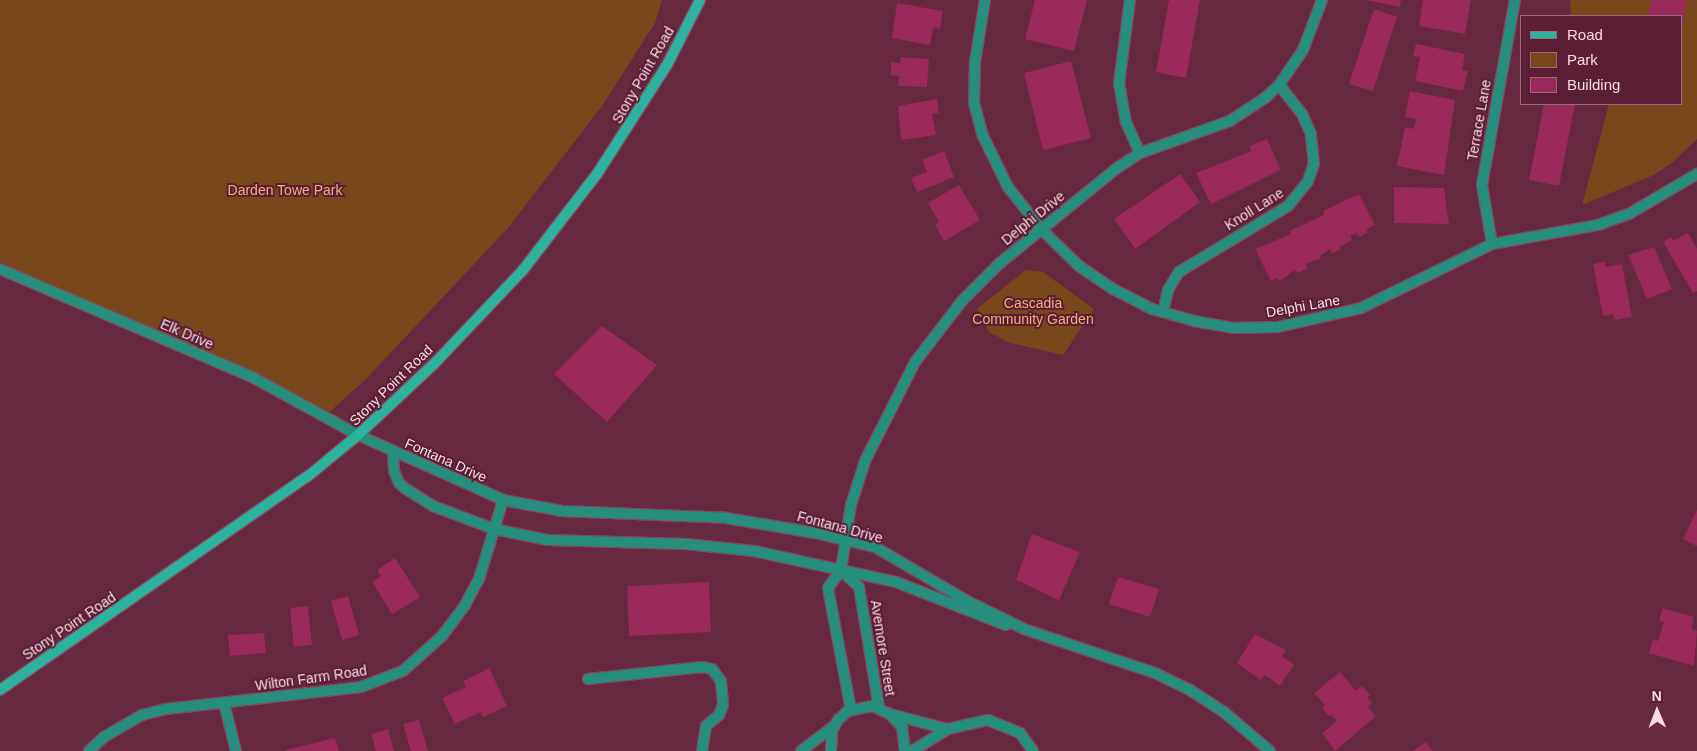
<!DOCTYPE html>
<html>
<head>
<meta charset="utf-8">
<style>
  body { margin:0 }
  #map { position:relative; width:1697px; height:751px; overflow:hidden; background:#66293f; font-family:Helvetica,sans-serif }
  div>[style] { position:absolute }
  .green>* { inset:0; background:#78471b }
  .building>* { inset:0; background:#9a2a59 }
  .roads { filter:drop-shadow(1px 0 #81495d) drop-shadow(-1px 0 #81495d) drop-shadow(0 1px #81495d) drop-shadow(0 -1px #81495d) }
  .street>* { height:10px; margin:-5px; padding:0 5px; transform-origin:5px; border-radius:5px; background:#268e7d }
  .secondary>* { height:10px; margin:-5px; padding:0 5px; transform-origin:5px; border-radius:5px; background:#2db29d }
  span { translate:-50% -50%; white-space:nowrap; text-align:center; line-height:1.15; -webkit-text-stroke:4px #5a1e35; paint-order:stroke }
  .street-label { font-size:14px; color:#fadbe3 }
  .park-label { font-size:14px; color:#f3ae76 }
  .legend { position:absolute; left:1520px; top:15px; width:162px; height:90px; box-sizing:border-box; background:#5a1e35; border:1px solid #9a6a7b; margin:0; padding:6px 9px; list-style:none; font-size:15px; color:#fadbe3 }
  .legend li { display:flex; align-items:center; gap:10px; height:25px }
  .legend b { width:25px; border:1px solid #9a6a7b }
  .north { position:absolute; left:1632px; top:686px; width:50px; height:50px; -webkit-text-stroke:4px #5a1e35; paint-order:stroke; rotate:359deg; font-size:14px; font-weight:700; line-height:20px; text-align:center; color:#fadbe3 }
  .north::after { content:''; display:block; margin:auto; width:18px; height:22px; background:#fadbe3; clip-path:polygon(50% 0,100% 100%,50% 72%,0 100%) }
</style>
</head>
<body>
<div id="map">
  <div class="green">
    <i style="clip-path:polygon(0 0,662px 0,655px 23px,602px 106px,508px 228px,367px 378px,324px 417px,0 267px)"></i>
    <i style="clip-path:polygon(1570px 0,1697px 0,1697px 139px,1673px 162px,1654px 175px,1582px 205px,1609px 104px,1681px 104px,1681px 16px,1571px 16px)"></i>
    <i style="clip-path:polygon(1026px 270px,1043px 272px,1094px 309px,1063px 355px,1010px 343px,989px 332px,977px 309px)"></i>
  </div>
  <div class="building">
    <i style="clip-path:polygon(1035px 0,1087px 0,1074px 51px,1025px 39px)"></i>
    <i style="clip-path:polygon(1169px 0,1200px 0,1186px 78px,1156px 72px)"></i>
    <i style="clip-path:polygon(1366px 0,1401px 0,1400px 7px)"></i>
    <i style="clip-path:polygon(1423px 0,1471px 0,1465px 34px,1419px 26px)"></i>
    <i style="clip-path:polygon(1651px 0,1687px 0,1682px 28px,1681px 16px,1648px 16px)"></i>
    <i style="clip-path:polygon(897px 3px,943px 11px,940px 29px,933px 28px,930px 45px,892px 38px)"></i>
    <i style="clip-path:polygon(1374px 9px,1397px 17px,1373px 91px,1349px 84px)"></i>
    <i style="clip-path:polygon(1416px 44px,1465px 54px,1462px 70px,1468px 71px,1463px 91px,1415px 81px,1420px 57px,1413px 56px)"></i>
    <i style="clip-path:polygon(901px 57px,929px 59px,927px 87px,898px 86px,899px 76px,891px 75px,891px 62px,900px 63px)"></i>
    <i style="clip-path:polygon(1071px 61px,1091px 138px,1043px 150px,1024px 73px)"></i>
    <i style="clip-path:polygon(1410px 91px,1455px 100px,1444px 175px,1397px 166px,1405px 127px,1414px 129px,1416px 119px,1405px 117px)"></i>
    <i style="clip-path:polygon(937px 99px,939px 113px,932px 114px,936px 135px,901px 140px,898px 106px)"></i>
    <i style="clip-path:polygon(1544px 104px,1575px 104px,1559px 186px,1529px 180px)"></i>
    <i style="clip-path:polygon(1267px 139px,1281px 170px,1211px 204px,1196px 173px,1244px 154px,1251px 151px,1249px 146px)"></i>
    <i style="clip-path:polygon(944px 151px,954px 177px,917px 192px,911px 178px,927px 172px,922px 160px)"></i>
    <i style="clip-path:polygon(1180px 174px,1200px 202px,1135px 249px,1114px 219px)"></i>
    <i style="clip-path:polygon(959px 185px,980px 220px,944px 241px,935px 225px,939px 222px,928px 203px)"></i>
    <i style="clip-path:polygon(1394px 187px,1444px 188px,1449px 224px,1394px 223px)"></i>
    <i style="clip-path:polygon(1359px 194px,1375px 225px,1366px 229px,1368px 232px,1360px 237px,1356px 233px,1350px 236px,1352px 240px,1339px 247px,1341px 249px,1332px 254px,1330px 249px,1320px 256px,1321px 259px,1306px 263px,1307px 269px,1298px 273px,1295px 270px,1280px 281px,1277px 278px,1271px 281px,1255px 249px,1291px 234px,1289px 231px,1324px 215px,1323px 211px)"></i>
    <i style="clip-path:polygon(1688px 233px,1697px 249px,1697px 291px,1693px 293px,1663px 242px,1671px 237px,1673px 241px)"></i>
    <i style="clip-path:polygon(1654px 247px,1672px 289px,1647px 299px,1628px 255px)"></i>
    <i style="clip-path:polygon(1605px 262px,1605px 267px,1622px 264px,1632px 317px,1615px 320px,1613px 314px,1603px 316px,1593px 264px)"></i>
    <i style="clip-path:polygon(602px 326px,657px 365px,607px 422px,554px 374px)"></i>
    <i style="clip-path:polygon(1697px 510px,1697px 546px,1683px 539px)"></i>
    <i style="clip-path:polygon(1032px 534px,1080px 552px,1059px 600px,1016px 580px)"></i>
    <i style="clip-path:polygon(395px 558px,420px 597px,392px 614px,372px 582px,381px 576px,377px 570px)"></i>
    <i style="clip-path:polygon(1118px 577px,1159px 589px,1150px 617px,1109px 604px)"></i>
    <i style="clip-path:polygon(709px 582px,711px 632px,629px 636px,627px 586px)"></i>
    <i style="clip-path:polygon(348px 596px,359px 635px,342px 640px,331px 601px)"></i>
    <i style="clip-path:polygon(308px 606px,312px 645px,294px 647px,290px 608px)"></i>
    <i style="clip-path:polygon(1663px 608px,1694px 617px,1691px 629px,1697px 631px,1694px 666px,1649px 653px,1653px 640px,1658px 641px,1664px 622px,1659px 621px)"></i>
    <i style="clip-path:polygon(264px 633px,266px 653px,230px 656px,228px 635px)"></i>
    <i style="clip-path:polygon(1255px 634px,1286px 650px,1282px 656px,1294px 665px,1280px 686px,1265px 675px,1261px 680px,1237px 663px)"></i>
    <i style="clip-path:polygon(489px 668px,507px 706px,483px 717px,481px 712px,455px 724px,442px 698px,466px 687px,463px 681px)"></i>
    <i style="clip-path:polygon(1340px 672px,1356px 691px,1362px 686px,1370px 695px,1367px 698px,1372px 703px,1368px 707px,1376px 716px,1335px 751px,1322px 733px,1337px 721px,1332px 715px,1329px 716px,1322px 707px,1325px 705px,1314px 693px)"></i>
    <i style="clip-path:polygon(419px 720px,428px 751px,411px 751px,403px 724px)"></i>
    <i style="clip-path:polygon(388px 729px,394px 751px,376px 751px,371px 734px)"></i>
    <i style="clip-path:polygon(335px 738px,339px 751px,286px 751px,286px 750px)"></i>
    <i style="clip-path:polygon(1426px 742px,1433px 751px,1413px 751px)"></i>
  </div>
  <div class="roads">
    <div class="street">
      <i style="left:985px;top:0;width:63px;rotate:99.2deg"></i>
      <i style="left:975px;top:62px;width:41px;rotate:91.4deg"></i>
      <i style="left:974px;top:103px;width:34px;rotate:75deg"></i>
      <i style="left:983px;top:136px;width:57px;rotate:63.9deg"></i>
      <i style="left:1008px;top:187px;width:53px;rotate:51.8deg"></i>
      <i style="left:1041px;top:229px;width:53px;rotate:44.2deg"></i>
      <i style="left:1079px;top:266px;width:41px;rotate:34.1deg"></i>
      <i style="left:1113px;top:289px;width:44px;rotate:27.1deg"></i>
      <i style="left:1152px;top:309px;width:44px;rotate:15.9deg"></i>
      <i style="left:1194px;top:321px;width:40px;rotate:10deg"></i>
      <i style="left:1233px;top:328px;width:45px;rotate:-1.3deg"></i>
      <i style="left:1278px;top:327px;width:85px;rotate:-12.9deg"></i>
      <i style="left:1361px;top:308px;width:146px;rotate:-26deg"></i>
      <i style="left:1492px;top:244px;width:108px;rotate:-10.2deg"></i>
      <i style="left:1598px;top:225px;width:33px;rotate:-20deg"></i>
      <i style="left:1629px;top:214px;width:79px;rotate:-30.5deg"></i>
      <i style="left:1130px;top:0;width:84px;rotate:97.5deg"></i>
      <i style="left:1119px;top:83px;width:40px;rotate:80deg"></i>
      <i style="left:1126px;top:122px;width:34px;rotate:66deg"></i>
      <i style="left:1492px;top:244px;width:60px;rotate:-99.6deg"></i>
      <i style="left:1482px;top:185px;width:188px;rotate:-79.9deg"></i>
      <i style="left:0;top:269px;width:276px;rotate:23.2deg"></i>
      <i style="left:254px;top:378px;width:119px;rotate:28.7deg"></i>
      <i style="left:358px;top:435px;width:159px;rotate:24.1deg"></i>
      <i style="left:503px;top:500px;width:60px;rotate:10.6deg"></i>
      <i style="left:562px;top:511px;width:164px;rotate:2.4deg"></i>
      <i style="left:726px;top:518px;width:90px;rotate:9.6deg"></i>
      <i style="left:815px;top:533px;width:62px;rotate:13.1deg"></i>
      <i style="left:875px;top:547px;width:109px;rotate:30.3deg"></i>
      <i style="left:969px;top:602px;width:61px;rotate:26.1deg"></i>
      <i style="left:1024px;top:629px;width:138px;rotate:18.6deg"></i>
      <i style="left:1155px;top:673px;width:39px;rotate:26deg"></i>
      <i style="left:1190px;top:690px;width:40px;rotate:32.9deg"></i>
      <i style="left:1224px;top:712px;width:60px;rotate:40.3deg"></i>
      <i style="left:1163px;top:312px;width:23px;rotate:-77deg"></i>
      <i style="left:1168px;top:290px;width:21px;rotate:-59deg"></i>
      <i style="left:1179px;top:272px;width:127px;rotate:-31.2deg"></i>
      <i style="left:1288px;top:206px;width:32px;rotate:-51deg"></i>
      <i style="left:1308px;top:181px;width:18px;rotate:-71deg"></i>
      <i style="left:1314px;top:164px;width:30px;rotate:-96deg"></i>
      <i style="left:1311px;top:134px;width:22px;rotate:-114deg"></i>
      <i style="left:1302px;top:114px;width:37px;rotate:-128deg"></i>
      <i style="left:393px;top:451px;width:20px;rotate:87deg"></i>
      <i style="left:394px;top:471px;width:13px;rotate:67deg"></i>
      <i style="left:399px;top:483px;width:9px;rotate:41deg"></i>
      <i style="left:406px;top:489px;width:32px;rotate:32deg"></i>
      <i style="left:433px;top:506px;width:65px;rotate:20.7deg"></i>
      <i style="left:494px;top:529px;width:54px;rotate:11.7deg"></i>
      <i style="left:547px;top:540px;width:139px;rotate:1.6deg"></i>
      <i style="left:686px;top:544px;width:68px;rotate:5.9deg"></i>
      <i style="left:754px;top:551px;width:145px;rotate:12.3deg"></i>
      <i style="left:896px;top:582px;width:118px;rotate:21.4deg"></i>
      <i style="left:842px;top:571px;width:23px;rotate:43deg"></i>
      <i style="left:859px;top:587px;width:123px;rotate:80.6deg"></i>
      <i style="left:588px;top:679px;width:115px;rotate:-6deg"></i>
      <i style="left:702px;top:667px;width:10px;rotate:11deg"></i>
      <i style="left:712px;top:669px;width:15px;rotate:53deg"></i>
      <i style="left:721px;top:681px;width:24px;rotate:85deg"></i>
      <i style="left:723px;top:705px;width:11px;rotate:112deg"></i>
      <i style="left:719px;top:715px;width:17px;rotate:140deg"></i>
      <i style="left:706px;top:726px;width:25px;rotate:99deg"></i>
      <i style="left:224px;top:703px;width:49px;rotate:76deg"></i>
      <i style="left:851px;top:710px;width:124px;rotate:-100.7deg"></i>
      <i style="left:828px;top:588px;width:22px;rotate:-54deg"></i>
      <i style="left:841px;top:570px;width:66px;rotate:-81.3deg"></i>
      <i style="left:851px;top:505px;width:46px;rotate:-72.3deg"></i>
      <i style="left:865px;top:461px;width:111px;rotate:-63.2deg"></i>
      <i style="left:915px;top:362px;width:77px;rotate:-52.4deg"></i>
      <i style="left:962px;top:301px;width:54px;rotate:-45deg"></i>
      <i style="left:1000px;top:263px;width:151px;rotate:-39.1deg"></i>
      <i style="left:1117px;top:168px;width:27px;rotate:-33deg"></i>
      <i style="left:1140px;top:153px;width:96px;rotate:-19.6deg"></i>
      <i style="left:1230px;top:121px;width:42px;rotate:-33.3deg"></i>
      <i style="left:1265px;top:98px;width:19px;rotate:-43deg"></i>
      <i style="left:1279px;top:85px;width:42px;rotate:-55.6deg"></i>
      <i style="left:1303px;top:50px;width:53px;rotate:-69.2deg"></i>
      <i style="left:894px;top:715px;width:55px;rotate:14.8deg"></i>
      <i style="left:89px;top:751px;width:21px;rotate:-43deg"></i>
      <i style="left:104px;top:737px;width:44px;rotate:-30.1deg"></i>
      <i style="left:142px;top:715px;width:25px;rotate:-14deg"></i>
      <i style="left:166px;top:709px;width:196px;rotate:-6.4deg"></i>
      <i style="left:361px;top:687px;width:45px;rotate:-20.9deg"></i>
      <i style="left:403px;top:671px;width:52px;rotate:-41.9deg"></i>
      <i style="left:442px;top:636px;width:39px;rotate:-53deg"></i>
      <i style="left:465px;top:605px;width:30px;rotate:-62deg"></i>
      <i style="left:479px;top:579px;width:83px;rotate:-73.1deg"></i>
      <i style="left:801px;top:751px;width:41px;rotate:-37.1deg"></i>
      <i style="left:831px;top:751px;width:21px;rotate:-87deg"></i>
      <i style="left:832px;top:730px;width:13px;rotate:-58deg"></i>
      <i style="left:839px;top:719px;width:12px;rotate:-42deg"></i>
      <i style="left:848px;top:711px;width:25px;rotate:-12deg"></i>
      <i style="left:872px;top:706px;width:20px;rotate:24deg"></i>
      <i style="left:890px;top:714px;width:18px;rotate:47deg"></i>
      <i style="left:902px;top:727px;width:24px;rotate:83deg"></i>
      <i style="left:912px;top:751px;width:42px;rotate:-31.4deg"></i>
      <i style="left:948px;top:729px;width:41px;rotate:-12.7deg"></i>
      <i style="left:988px;top:720px;width:35px;rotate:22deg"></i>
      <i style="left:1020px;top:733px;width:22px;rotate:54deg"></i>
    </div>
    <div class="secondary">
      <i style="left:0;top:690px;width:374px;rotate:-34.8deg"></i>
      <i style="left:307px;top:477px;width:66px;rotate:-39.5deg"></i>
      <i style="left:358px;top:435px;width:105px;rotate:-43.1deg"></i>
      <i style="left:435px;top:363px;width:128px;rotate:-46.6deg"></i>
      <i style="left:523px;top:270px;width:121px;rotate:-52.4deg"></i>
      <i style="left:597px;top:174px;width:130px;rotate:-57.3deg"></i>
      <i style="left:667px;top:65px;width:73px;rotate:-63.1deg"></i>
    </div>
  </div>
  <div class="street-label">
    <span style="left:643px;top:75px;rotate:-60deg">Stony Point Road</span>
    <span style="left:1479px;top:120px;rotate:-80deg">Terrace Lane</span>
    <span style="left:1254px;top:209px;rotate:-32deg">Knoll Lane</span>
    <span style="left:1033px;top:218px;rotate:-39deg">Delphi Drive</span>
    <span style="left:1303px;top:306px;rotate:-10deg">Delphi Lane</span>
    <span style="left:187px;top:334px;rotate:23deg">Elk Drive</span>
    <span style="left:391px;top:385px;rotate:-44deg">Stony Point Road</span>
    <span style="left:446px;top:460px;rotate:24deg">Fontana Drive</span>
    <span style="left:840px;top:527px;rotate:15deg">Fontana Drive</span>
    <span style="left:69px;top:626px;rotate:-34deg">Stony Point Road</span>
    <span style="left:883px;top:648px;rotate:81deg">Avemore Street</span>
    <span style="left:311px;top:678px;rotate:-8deg">Wilton Farm Road</span>
  </div>
  <div class="park-label">
    <span style="left:285px;top:190px">Darden Towe Park</span>
    <span style="left:1033px;top:311px">Cascadia<br>Community Garden</span>
  </div>
  <ul class="legend">
  <li><b style="height:6px;background:#2db29d"></b>Road</li>
  <li><b style="height:14px;background:#78471b"></b>Park</li>
  <li><b style="height:14px;background:#9a2a59"></b>Building</li>
  </ul>
  <div class="north">N</div>
</div>
</body>
</html>
